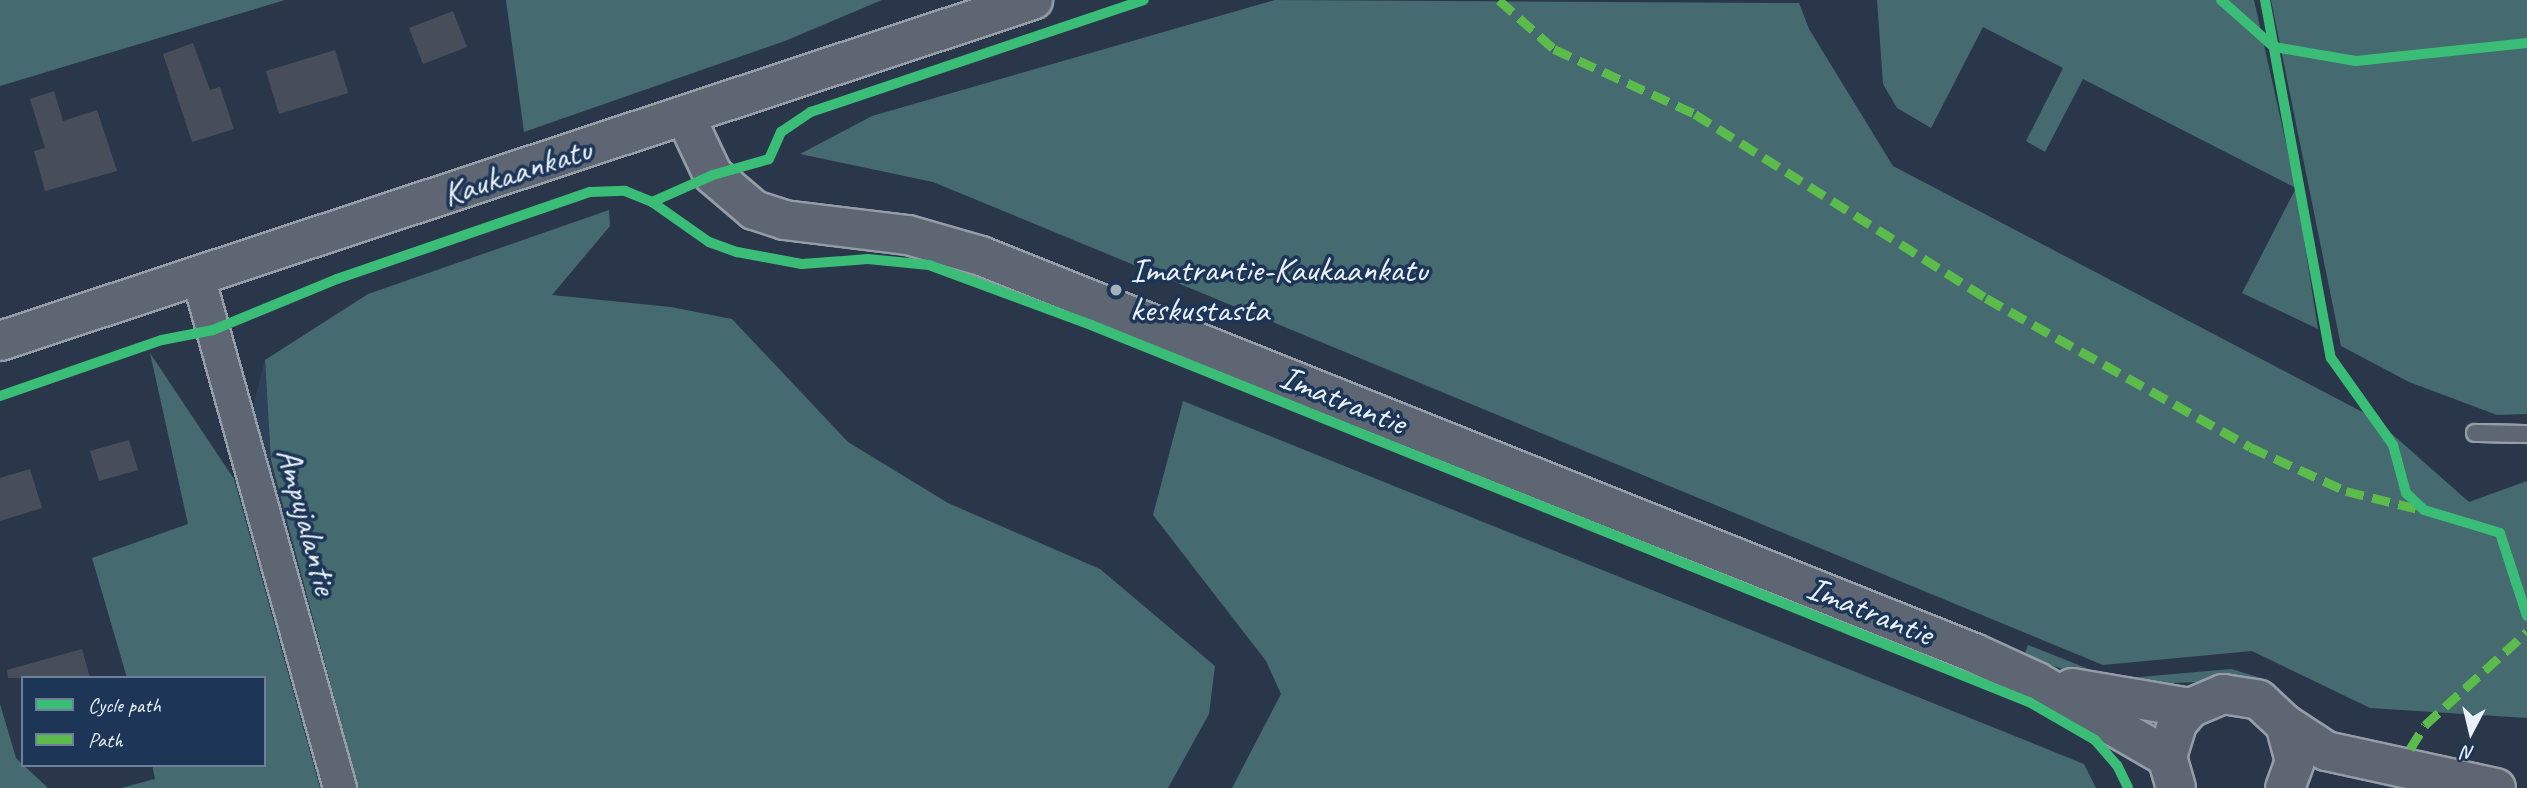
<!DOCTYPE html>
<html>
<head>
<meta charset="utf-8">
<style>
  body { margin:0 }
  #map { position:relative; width:2527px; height:788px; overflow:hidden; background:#2a374a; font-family:Caveat,sans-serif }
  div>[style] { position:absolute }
  .built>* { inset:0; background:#2f405a }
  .green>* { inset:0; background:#456a6f }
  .building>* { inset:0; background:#484e59 }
  .roads { filter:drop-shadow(2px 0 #959da7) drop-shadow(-2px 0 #959da7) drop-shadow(0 2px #959da7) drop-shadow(0 -2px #959da7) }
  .service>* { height:16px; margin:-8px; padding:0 8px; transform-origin:8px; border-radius:8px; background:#5d6672 }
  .minor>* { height:32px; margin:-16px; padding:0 16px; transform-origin:16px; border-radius:16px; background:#5d6672 }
  .tertiary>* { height:38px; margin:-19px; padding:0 19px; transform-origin:19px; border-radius:19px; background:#5d6672 }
  .quiet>* { height:9px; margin-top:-4.5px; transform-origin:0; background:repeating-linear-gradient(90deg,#5cbc4b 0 18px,transparent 0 27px) }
  .cycleway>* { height:10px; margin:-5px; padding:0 5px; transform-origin:5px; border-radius:5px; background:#3abd76 }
  .dots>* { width:19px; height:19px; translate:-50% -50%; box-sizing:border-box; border:4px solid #1d3557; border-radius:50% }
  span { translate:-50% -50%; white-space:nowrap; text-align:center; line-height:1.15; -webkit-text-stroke:7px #1d3557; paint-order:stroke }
  .street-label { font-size:35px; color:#e8f1f8 }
  .poi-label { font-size:35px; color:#e8f1f8 }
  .left { translate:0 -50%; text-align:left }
  .legend { position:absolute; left:21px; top:676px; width:245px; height:91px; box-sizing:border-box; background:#1d3557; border:2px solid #6e8097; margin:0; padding:9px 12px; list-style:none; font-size:21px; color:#e8f1f8 }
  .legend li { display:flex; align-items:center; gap:14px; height:35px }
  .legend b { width:35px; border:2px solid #6e8097 }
  .north { position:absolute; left:2436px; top:697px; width:70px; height:70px; -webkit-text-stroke:5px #1d3557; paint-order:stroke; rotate:187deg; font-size:19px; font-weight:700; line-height:28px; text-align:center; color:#e8f1f8 }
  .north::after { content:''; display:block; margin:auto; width:24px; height:32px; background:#e8f1f8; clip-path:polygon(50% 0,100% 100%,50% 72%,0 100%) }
</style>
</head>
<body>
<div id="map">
  <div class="built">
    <i style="clip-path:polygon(265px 360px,271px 460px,358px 788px,320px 788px,234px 479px)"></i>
  </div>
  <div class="green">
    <i style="clip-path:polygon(0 0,285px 0,0 86px)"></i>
    <i style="clip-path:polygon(506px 0,882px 0,785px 41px,524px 132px)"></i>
    <i style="clip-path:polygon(1275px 0,1799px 3px,1809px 29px,1893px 166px,2374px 418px,2469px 502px,2527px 481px,2527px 718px,2370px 708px,2252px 651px,2103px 665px,933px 182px,800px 154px,872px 116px)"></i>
    <i style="clip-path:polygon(1877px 0,2254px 0,2296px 188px,2318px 329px,2242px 293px,2296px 188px,2083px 79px,2045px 152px,2026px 141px,2063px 68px,1983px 27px,1931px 128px,1897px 108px,1883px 84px)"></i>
    <i style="clip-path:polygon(2271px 0,2527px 0,2527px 414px,2497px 415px,2409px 382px,2341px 346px)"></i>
    <i style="clip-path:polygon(609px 210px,610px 226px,552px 295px,671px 307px,732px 319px,848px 442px,948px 503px,1100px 569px,1215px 666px,1209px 714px,1168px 788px,358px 788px,271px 460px,265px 360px,368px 294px)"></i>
    <i style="clip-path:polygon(150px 353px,234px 479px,320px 788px,121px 788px,155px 779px,152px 765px,264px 765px,264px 678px,127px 678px,92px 558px,188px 524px)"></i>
    <i style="clip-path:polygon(1183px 401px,2084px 764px,2096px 788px,1232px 788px,1281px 694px,1266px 661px,1153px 515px)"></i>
    <i style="clip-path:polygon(2028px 645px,2091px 670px,2128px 678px,2231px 669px,2268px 680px,2323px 731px,2220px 681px,2126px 685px,2099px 681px,2024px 656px)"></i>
    <i style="clip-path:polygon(0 704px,16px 758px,48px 788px,0 788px)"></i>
  </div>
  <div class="building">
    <i style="clip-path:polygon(453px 11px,467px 47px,423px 64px,409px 28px)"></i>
    <i style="clip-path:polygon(193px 43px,210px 90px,220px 87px,234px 129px,192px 142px,163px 54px)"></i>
    <i style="clip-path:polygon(335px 50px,348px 93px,279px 114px,266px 71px)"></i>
    <i style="clip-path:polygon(54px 91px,63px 121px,97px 110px,117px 171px,45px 191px,34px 151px,45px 148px,30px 99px)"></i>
    <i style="clip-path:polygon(129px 440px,138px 470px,99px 481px,90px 451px)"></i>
    <i style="clip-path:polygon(30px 469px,42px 508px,0 521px,0 478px)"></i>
    <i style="clip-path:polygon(82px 649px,90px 678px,8px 678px,7px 670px)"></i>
  </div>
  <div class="roads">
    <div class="service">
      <i style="left:2475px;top:433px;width:52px;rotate:1.1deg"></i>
    </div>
    <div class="minor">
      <i style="left:198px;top:276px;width:531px;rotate:74.5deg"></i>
    </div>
    <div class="tertiary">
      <i style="left:686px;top:118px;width:63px;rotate:64.7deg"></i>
      <i style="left:713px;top:175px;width:54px;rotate:40.5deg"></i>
      <i style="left:754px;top:210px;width:32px;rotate:18deg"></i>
      <i style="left:784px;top:220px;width:125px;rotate:6.9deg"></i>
      <i style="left:908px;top:235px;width:76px;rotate:16deg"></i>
      <i style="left:981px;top:256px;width:1069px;rotate:21.79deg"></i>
      <i style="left:1974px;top:653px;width:69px;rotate:24.7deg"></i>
      <i style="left:2037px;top:682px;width:150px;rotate:30deg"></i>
      <i style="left:0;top:341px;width:1088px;rotate:-18.27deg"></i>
      <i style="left:2072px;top:688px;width:120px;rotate:9.6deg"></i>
      <i style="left:2285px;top:724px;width:49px;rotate:33.4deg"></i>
      <i style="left:2326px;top:751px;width:174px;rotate:12.3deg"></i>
      <i style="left:2176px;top:788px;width:32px;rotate:-106deg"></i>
      <i style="left:2167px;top:757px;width:37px;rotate:-73deg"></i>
      <i style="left:2178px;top:722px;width:18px;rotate:-49deg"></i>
      <i style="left:2190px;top:708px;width:36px;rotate:-23deg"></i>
      <i style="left:2223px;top:694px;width:36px;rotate:9deg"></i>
      <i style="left:2259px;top:700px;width:35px;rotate:43deg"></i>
      <i style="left:2285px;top:724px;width:38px;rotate:75deg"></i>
      <i style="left:2295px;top:761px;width:29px;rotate:110deg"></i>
    </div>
  </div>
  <div class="quiet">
    <i style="left:1499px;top:0;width:74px;rotate:41.7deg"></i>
    <i style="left:1554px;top:49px;width:155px;rotate:24.7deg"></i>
    <i style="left:1695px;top:114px;width:344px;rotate:32.3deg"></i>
    <i style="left:1986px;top:298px;width:303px;rotate:29.4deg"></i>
    <i style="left:2250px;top:447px;width:106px;rotate:24.6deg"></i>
    <i style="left:2346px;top:491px;width:75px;rotate:13.9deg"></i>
    <i style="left:2410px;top:749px;width:28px;rotate:-58deg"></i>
    <i style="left:2425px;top:725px;width:138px;rotate:-42.4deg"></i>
  </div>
  <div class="cycleway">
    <i style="left:2221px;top:0;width:71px;rotate:41.6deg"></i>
    <i style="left:2274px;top:47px;width:83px;rotate:9.7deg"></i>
    <i style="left:2356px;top:61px;width:172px;rotate:-6deg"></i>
    <i style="left:2265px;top:0;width:364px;rotate:79.6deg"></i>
    <i style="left:2331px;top:358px;width:107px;rotate:54.5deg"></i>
    <i style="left:2393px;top:445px;width:50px;rotate:74.8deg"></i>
    <i style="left:2406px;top:493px;width:25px;rotate:43deg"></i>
    <i style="left:2424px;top:510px;width:79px;rotate:16.8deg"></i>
    <i style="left:2500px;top:533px;width:87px;rotate:72deg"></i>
    <i style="left:652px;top:202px;width:67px;rotate:-23.9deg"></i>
    <i style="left:713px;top:175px;width:58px;rotate:-15.9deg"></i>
    <i style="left:769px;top:159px;width:30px;rotate:-66deg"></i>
    <i style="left:781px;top:132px;width:36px;rotate:-34deg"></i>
    <i style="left:811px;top:112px;width:351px;rotate:-18.6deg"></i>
    <i style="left:0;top:396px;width:171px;rotate:-19.1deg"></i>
    <i style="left:162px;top:340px;width:52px;rotate:-11.1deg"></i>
    <i style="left:213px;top:330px;width:134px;rotate:-22.4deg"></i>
    <i style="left:337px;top:279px;width:268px;rotate:-19deg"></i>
    <i style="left:590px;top:192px;width:35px;rotate:-2deg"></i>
    <i style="left:625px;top:191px;width:29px;rotate:22deg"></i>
    <i style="left:652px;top:202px;width:70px;rotate:35.1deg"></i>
    <i style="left:709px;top:242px;width:30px;rotate:20deg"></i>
    <i style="left:737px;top:252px;width:66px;rotate:10.5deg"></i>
    <i style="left:802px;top:264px;width:66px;rotate:-4.3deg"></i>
    <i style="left:868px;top:259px;width:61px;rotate:5.6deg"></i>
    <i style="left:929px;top:265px;width:173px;rotate:20.3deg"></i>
    <i style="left:1091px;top:325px;width:1011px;rotate:21.9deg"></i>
    <i style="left:2029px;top:702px;width:76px;rotate:29.9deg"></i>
    <i style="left:2095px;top:740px;width:33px;rotate:49deg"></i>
    <i style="left:2117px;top:765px;width:25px;rotate:64deg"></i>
  </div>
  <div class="dots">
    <i style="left:1116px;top:290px;background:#a6b0bb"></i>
  </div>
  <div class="street-label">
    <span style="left:517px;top:172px;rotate:-18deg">Kaukaankatu</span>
    <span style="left:1343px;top:400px;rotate:22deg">Imatrantie</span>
    <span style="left:307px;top:521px;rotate:75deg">Ampujalantie</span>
    <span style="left:1870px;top:611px;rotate:22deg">Imatrantie</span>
  </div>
  <div class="poi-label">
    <span class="left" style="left:1130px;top:290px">Imatrantie-Kaukaankatu<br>keskustasta</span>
  </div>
  <ul class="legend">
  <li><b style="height:9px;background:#3abd76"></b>Cycle path</li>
  <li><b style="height:9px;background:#5cbc4b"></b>Path</li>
  </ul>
  <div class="north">N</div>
</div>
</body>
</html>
